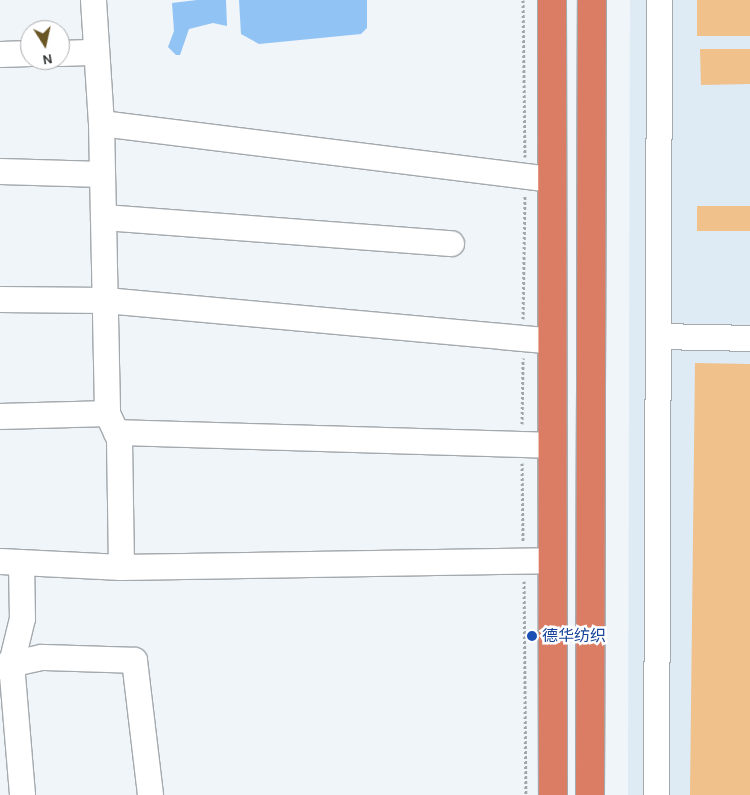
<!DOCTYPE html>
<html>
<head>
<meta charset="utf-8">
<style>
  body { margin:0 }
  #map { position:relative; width:750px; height:795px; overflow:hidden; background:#eff5f9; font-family:Karla,"Noto Sans SC",sans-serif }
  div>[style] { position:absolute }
  .built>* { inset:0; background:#deeaf4 }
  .water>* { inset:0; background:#91c3f5 }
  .building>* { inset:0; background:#f0c18a }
  .path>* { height:3px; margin-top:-1.5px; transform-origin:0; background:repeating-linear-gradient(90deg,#a2a6a9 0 2.5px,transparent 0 5px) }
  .roads { filter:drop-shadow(1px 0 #a4a9ad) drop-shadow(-1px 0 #a4a9ad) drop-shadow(0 1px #a4a9ad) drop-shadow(0 -1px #a4a9ad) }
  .minor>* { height:25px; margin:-12.5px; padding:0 12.5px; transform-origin:12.5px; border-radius:12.5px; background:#fff }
  .highway>* { height:28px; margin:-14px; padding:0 14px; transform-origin:14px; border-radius:14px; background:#db7d64 }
  .dots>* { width:14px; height:14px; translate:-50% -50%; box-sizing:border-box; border:2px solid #fff; border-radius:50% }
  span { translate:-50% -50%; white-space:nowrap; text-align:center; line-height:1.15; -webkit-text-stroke:5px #fff; paint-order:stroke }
  .transit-label { font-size:16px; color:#164399 }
  .left { translate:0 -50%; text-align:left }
  .north { position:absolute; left:20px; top:20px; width:50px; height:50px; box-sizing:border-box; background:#fff; border:1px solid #adaeaf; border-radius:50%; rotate:170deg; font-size:14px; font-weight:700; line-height:20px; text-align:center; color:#323436 }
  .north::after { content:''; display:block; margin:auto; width:18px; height:22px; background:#6a5625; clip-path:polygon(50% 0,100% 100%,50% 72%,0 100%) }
</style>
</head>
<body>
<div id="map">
  <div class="built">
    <i style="clip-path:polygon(630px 0,750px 0,750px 795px,628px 795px)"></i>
  </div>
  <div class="water">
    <i style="clip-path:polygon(197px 0,226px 0,227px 26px,213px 23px,189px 29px,180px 55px,176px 55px,168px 47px,174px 31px,172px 3px)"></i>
    <i style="clip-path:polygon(239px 0,367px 0,367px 28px,361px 34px,259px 44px,241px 34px)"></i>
  </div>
  <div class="building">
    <i style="clip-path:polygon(697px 0,750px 0,750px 36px,697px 36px)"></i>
    <i style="clip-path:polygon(700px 49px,750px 49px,750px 84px,701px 85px)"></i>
    <i style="clip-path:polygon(697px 206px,750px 206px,750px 231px,697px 231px)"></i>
    <i style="clip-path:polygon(695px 363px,750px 364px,750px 795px,690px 795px)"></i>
  </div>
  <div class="path">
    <i style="left:523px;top:0;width:157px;rotate:89.3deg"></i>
    <i style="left:523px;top:319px;width:123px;rotate:-89.1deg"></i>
    <i style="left:522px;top:424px;width:66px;rotate:-89.1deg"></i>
    <i style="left:522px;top:463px;width:79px;rotate:89.3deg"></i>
    <i style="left:524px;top:581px;width:214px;rotate:89.5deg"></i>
  </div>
  <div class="roads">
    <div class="minor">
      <i style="left:93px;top:0;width:123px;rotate:86.3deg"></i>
      <i style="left:101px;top:123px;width:290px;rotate:88.8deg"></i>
      <i style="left:107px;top:413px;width:29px;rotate:65deg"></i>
      <i style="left:119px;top:439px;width:128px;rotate:89.1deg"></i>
      <i style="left:60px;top:53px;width:36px;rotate:-2deg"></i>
      <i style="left:0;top:54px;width:30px;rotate:-2deg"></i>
      <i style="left:101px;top:123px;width:454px;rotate:7.1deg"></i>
      <i style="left:0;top:171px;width:102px;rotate:1.7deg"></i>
      <i style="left:103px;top:217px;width:349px;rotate:4.3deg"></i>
      <i style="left:0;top:299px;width:105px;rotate:0.5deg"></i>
      <i style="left:105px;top:300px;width:449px;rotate:5.2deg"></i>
      <i style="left:658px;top:336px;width:92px;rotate:1.2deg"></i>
      <i style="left:0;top:416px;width:107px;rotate:-1.6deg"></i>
      <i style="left:116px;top:432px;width:435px;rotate:1.7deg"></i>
      <i style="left:0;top:561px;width:121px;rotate:2.8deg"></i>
      <i style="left:121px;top:567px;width:431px;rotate:-0.9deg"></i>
      <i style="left:21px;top:562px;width:56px;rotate:89deg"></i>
      <i style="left:22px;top:618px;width:46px;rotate:103.7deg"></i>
      <i style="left:11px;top:663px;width:132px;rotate:85.2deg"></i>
      <i style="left:0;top:666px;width:42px;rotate:-12.4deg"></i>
      <i style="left:41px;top:657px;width:93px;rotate:1.8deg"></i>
      <i style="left:134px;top:660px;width:136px;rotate:83.2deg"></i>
      <i style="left:656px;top:795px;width:795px;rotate:-89.78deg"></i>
    </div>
    <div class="highway">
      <i style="left:552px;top:0;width:795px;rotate:89.93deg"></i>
      <i style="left:590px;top:795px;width:795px;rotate:-89.86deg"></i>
    </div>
  </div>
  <div class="dots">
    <i style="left:532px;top:636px;background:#1a4fb4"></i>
  </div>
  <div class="transit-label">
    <span class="left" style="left:542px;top:636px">德华纺织</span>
  </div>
  <div class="north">N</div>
</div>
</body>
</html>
